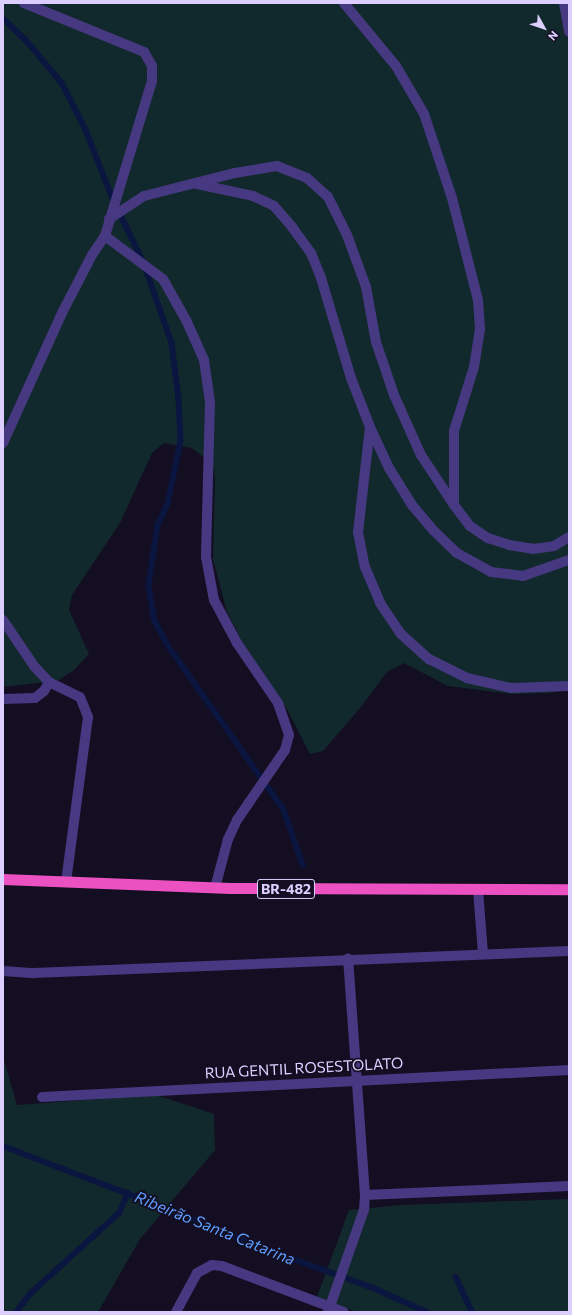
<!DOCTYPE html>
<html>
<head>
<meta charset="utf-8">
<style>
  body { margin:0 }
  #map { position:relative; width:572px; height:1315px; overflow:hidden; background:#140e22; font-family:Commissioner,sans-serif }
  div>[style] { position:absolute }
  .green>* { inset:0; background:#11292c }
  .stream>* { height:5.5px; margin:-2.75px; padding:0 2.75px; transform-origin:2.75px; border-radius:2.75px; background:#0a1540 }
  .minor>* { height:10px; margin:-5px; padding:0 5px; transform-origin:5px; border-radius:5px; background:#473981 }
  .trunk>* { height:11px; margin:-5.5px; padding:0 5.5px; transform-origin:5.5px; border-radius:5.5px; background:#ec51c2 }
  span { translate:-50% -50%; white-space:nowrap; text-align:center; line-height:1.15; -webkit-text-stroke:3.5px #140e22; paint-order:stroke }
  .shield-label span { padding:1px 3px; background:#140e22; border:1px solid; border-radius:3px; -webkit-text-stroke-width:0 }
  .shield-label { font-size:14px; color:#dccfff; font-weight:700 }
  .street-label { font-size:15px; color:#dccfff }
  .water-label { font-size:16px; color:#5e9cfe; font-style:italic }
  .frame { position:absolute; inset:0; border:4px solid #dccfff; pointer-events:none }
  .north { position:absolute; left:524px; top:8px; width:40px; height:40px; -webkit-text-stroke:3px #140e22; paint-order:stroke; rotate:130deg; font-size:11px; font-weight:700; line-height:16px; text-align:center; color:#dccfff }
  .north::after { content:''; display:block; margin:auto; width:14px; height:18px; background:#dccfff; clip-path:polygon(50% 0,100% 100%,50% 72%,0 100%) }
</style>
</head>
<body>
<div id="map">
  <div class="green">
    <i style="clip-path:polygon(3px 3px,569px 3px,569px 689px,550px 693px,511px 694px,448px 686px,404px 663px,387px 672px,360px 708px,323px 751px,310px 754px,288px 711px,243px 643px,227px 612px,213px 559px,215px 478px,213px 464px,192px 448px,164px 443px,152px 453px,120px 523px,72px 595px,69px 610px,89px 654px,74px 670px,57px 681px,3px 687px)"></i>
    <i style="clip-path:polygon(3px 1057px,17px 1105px,156px 1095px,214px 1114px,215px 1150px,140px 1239px,98px 1312px,3px 1312px)"></i>
    <i style="clip-path:polygon(569px 1199px,569px 1312px,357px 1312px,317px 1297px,349px 1210px,401px 1205px)"></i>
  </div>
  <div class="stream">
    <i style="left:3px;top:18px;width:32px;rotate:44deg"></i>
    <i style="left:26px;top:40px;width:56px;rotate:50.1deg"></i>
    <i style="left:62px;top:83px;width:53px;rotate:62.9deg"></i>
    <i style="left:86px;top:130px;width:79px;rotate:68.6deg"></i>
    <i style="left:119px;top:211px;width:55px;rotate:64.4deg"></i>
    <i style="left:146px;top:269px;width:78px;rotate:70.6deg"></i>
    <i style="left:172px;top:343px;width:56px;rotate:82.9deg"></i>
    <i style="left:179px;top:399px;width:42px;rotate:87.3deg"></i>
    <i style="left:181px;top:441px;width:64px;rotate:101.7deg"></i>
    <i style="left:168px;top:504px;width:23px;rotate:115deg"></i>
    <i style="left:158px;top:525px;width:61px;rotate:98.5deg"></i>
    <i style="left:149px;top:585px;width:36px;rotate:81deg"></i>
    <i style="left:155px;top:621px;width:26px;rotate:62deg"></i>
    <i style="left:167px;top:644px;width:203px;rotate:54.8deg"></i>
    <i style="left:284px;top:810px;width:58px;rotate:70.9deg"></i>
    <i style="left:3px;top:1146px;width:199px;rotate:20.9deg"></i>
    <i style="left:189px;top:1217px;width:89px;rotate:22.5deg"></i>
    <i style="left:271px;top:1251px;width:106px;rotate:19.8deg"></i>
    <i style="left:371px;top:1287px;width:61px;rotate:24.1deg"></i>
    <i style="left:456px;top:1277px;width:38px;rotate:65deg"></i>
    <i style="left:16px;top:1312px;width:24px;rotate:-52deg"></i>
    <i style="left:31px;top:1293px;width:119px;rotate:-42.3deg"></i>
    <i style="left:119px;top:1213px;width:22px;rotate:-66deg"></i>
  </div>
  <div class="minor">
    <i style="left:24px;top:3px;width:130px;rotate:22.2deg"></i>
    <i style="left:144px;top:52px;width:16px;rotate:60deg"></i>
    <i style="left:152px;top:66px;width:15px;rotate:90deg"></i>
    <i style="left:152px;top:81px;width:162px;rotate:106.9deg"></i>
    <i style="left:344px;top:3px;width:82px;rotate:50.5deg"></i>
    <i style="left:396px;top:66px;width:56px;rotate:59.7deg"></i>
    <i style="left:424px;top:114px;width:89px;rotate:71.6deg"></i>
    <i style="left:452px;top:198px;width:105px;rotate:75.7deg"></i>
    <i style="left:478px;top:300px;width:29px;rotate:86deg"></i>
    <i style="left:480px;top:329px;width:38px;rotate:99deg"></i>
    <i style="left:474px;top:367px;width:67px;rotate:107.4deg"></i>
    <i style="left:454px;top:431px;width:74px;rotate:90deg"></i>
    <i style="left:564px;top:3px;width:29px;rotate:80deg"></i>
    <i style="left:197px;top:184px;width:57px;rotate:12.1deg"></i>
    <i style="left:253px;top:196px;width:23px;rotate:25deg"></i>
    <i style="left:274px;top:206px;width:28px;rotate:49deg"></i>
    <i style="left:292px;top:227px;width:32px;rotate:54deg"></i>
    <i style="left:311px;top:253px;width:27px;rotate:68deg"></i>
    <i style="left:321px;top:278px;width:104px;rotate:73.3deg"></i>
    <i style="left:351px;top:378px;width:53px;rotate:68.8deg"></i>
    <i style="left:370px;top:427px;width:45px;rotate:65.1deg"></i>
    <i style="left:389px;top:468px;width:44px;rotate:58.1deg"></i>
    <i style="left:412px;top:505px;width:33px;rotate:50deg"></i>
    <i style="left:433px;top:530px;width:33px;rotate:44deg"></i>
    <i style="left:457px;top:553px;width:39px;rotate:29deg"></i>
    <i style="left:491px;top:572px;width:32px;rotate:7deg"></i>
    <i style="left:523px;top:576px;width:49px;rotate:-19.2deg"></i>
    <i style="left:109px;top:219px;width:42px;rotate:-33.3deg"></i>
    <i style="left:144px;top:196px;width:94px;rotate:-14.2deg"></i>
    <i style="left:235px;top:173px;width:43px;rotate:-9.5deg"></i>
    <i style="left:277px;top:166px;width:32px;rotate:22deg"></i>
    <i style="left:307px;top:178px;width:28px;rotate:42deg"></i>
    <i style="left:328px;top:197px;width:42px;rotate:63.4deg"></i>
    <i style="left:347px;top:235px;width:55px;rotate:69.9deg"></i>
    <i style="left:366px;top:287px;width:56px;rotate:79.7deg"></i>
    <i style="left:376px;top:342px;width:56px;rotate:71.2deg"></i>
    <i style="left:394px;top:395px;width:66px;rotate:65.8deg"></i>
    <i style="left:421px;top:455px;width:60px;rotate:56.6deg"></i>
    <i style="left:454px;top:505px;width:26px;rotate:53deg"></i>
    <i style="left:470px;top:526px;width:22px;rotate:34deg"></i>
    <i style="left:488px;top:538px;width:22px;rotate:18deg"></i>
    <i style="left:509px;top:545px;width:24px;rotate:9deg"></i>
    <i style="left:533px;top:549px;width:21px;rotate:-8deg"></i>
    <i style="left:554px;top:546px;width:17px;rotate:-31deg"></i>
    <i style="left:370px;top:427px;width:106px;rotate:96.5deg"></i>
    <i style="left:358px;top:532px;width:36px;rotate:79deg"></i>
    <i style="left:365px;top:567px;width:39px;rotate:67deg"></i>
    <i style="left:380px;top:603px;width:37px;rotate:56deg"></i>
    <i style="left:401px;top:634px;width:38px;rotate:42deg"></i>
    <i style="left:429px;top:659px;width:42px;rotate:26.6deg"></i>
    <i style="left:467px;top:678px;width:45px;rotate:12.8deg"></i>
    <i style="left:511px;top:688px;width:58px;rotate:-2deg"></i>
    <i style="left:3px;top:443px;width:145px;rotate:-65.6deg"></i>
    <i style="left:63px;top:311px;width:63px;rotate:-62.6deg"></i>
    <i style="left:92px;top:255px;width:23px;rotate:-56deg"></i>
    <i style="left:105px;top:236px;width:72px;rotate:36.6deg"></i>
    <i style="left:163px;top:279px;width:49px;rotate:60.8deg"></i>
    <i style="left:187px;top:322px;width:42px;rotate:65.9deg"></i>
    <i style="left:204px;top:360px;width:42px;rotate:81.9deg"></i>
    <i style="left:210px;top:402px;width:155px;rotate:91.5deg"></i>
    <i style="left:206px;top:557px;width:44px;rotate:79.5deg"></i>
    <i style="left:214px;top:600px;width:49px;rotate:61.9deg"></i>
    <i style="left:237px;top:643px;width:73px;rotate:55.7deg"></i>
    <i style="left:278px;top:703px;width:34px;rotate:71deg"></i>
    <i style="left:289px;top:735px;width:16px;rotate:105deg"></i>
    <i style="left:285px;top:750px;width:85px;rotate:124.4deg"></i>
    <i style="left:237px;top:820px;width:21px;rotate:115deg"></i>
    <i style="left:228px;top:839px;width:51px;rotate:104.9deg"></i>
    <i style="left:3px;top:620px;width:55px;rotate:56deg"></i>
    <i style="left:34px;top:666px;width:22px;rotate:47deg"></i>
    <i style="left:49px;top:682px;width:10px;rotate:119deg"></i>
    <i style="left:44px;top:691px;width:11px;rotate:142deg"></i>
    <i style="left:35px;top:698px;width:32px;rotate:178deg"></i>
    <i style="left:49px;top:682px;width:34px;rotate:26deg"></i>
    <i style="left:80px;top:697px;width:22px;rotate:68deg"></i>
    <i style="left:88px;top:717px;width:166px;rotate:97.6deg"></i>
    <i style="left:478px;top:890px;width:64px;rotate:85.5deg"></i>
    <i style="left:3px;top:971px;width:31px;rotate:4deg"></i>
    <i style="left:34px;top:973px;width:535px;rotate:-2.35deg"></i>
    <i style="left:42px;top:1097px;width:528px;rotate:-2.93deg"></i>
    <i style="left:365px;top:1195px;width:204px;rotate:-2.5deg"></i>
    <i style="left:176px;top:1312px;width:44px;rotate:-61.7deg"></i>
    <i style="left:197px;top:1273px;width:17px;rotate:-28deg"></i>
    <i style="left:212px;top:1265px;width:10px;rotate:6deg"></i>
    <i style="left:222px;top:1266px;width:130px;rotate:20.7deg"></i>
    <i style="left:328px;top:1312px;width:108px;rotate:-70.6deg"></i>
    <i style="left:364px;top:1210px;width:15px;rotate:-86deg"></i>
    <i style="left:365px;top:1195px;width:237px;rotate:-94.1deg"></i>
  </div>
  <div class="trunk">
    <i style="left:3px;top:879px;width:227px;rotate:2.3deg"></i>
    <i style="left:230px;top:888px;width:339px;rotate:0.2deg"></i>
  </div>
  <div class="shield-label">
    <span style="left:286px;top:889px">BR-482</span>
  </div>
  <div class="street-label">
    <span style="left:304px;top:1068px;rotate:-3deg">RUA GENTIL ROSESTOLATO</span>
  </div>
  <div class="water-label">
    <span style="left:215px;top:1228px;rotate:22deg">Ribeirão Santa Catarina</span>
  </div>
  <div class="frame"></div>
  <div class="north">N</div>
</div>
</body>
</html>
